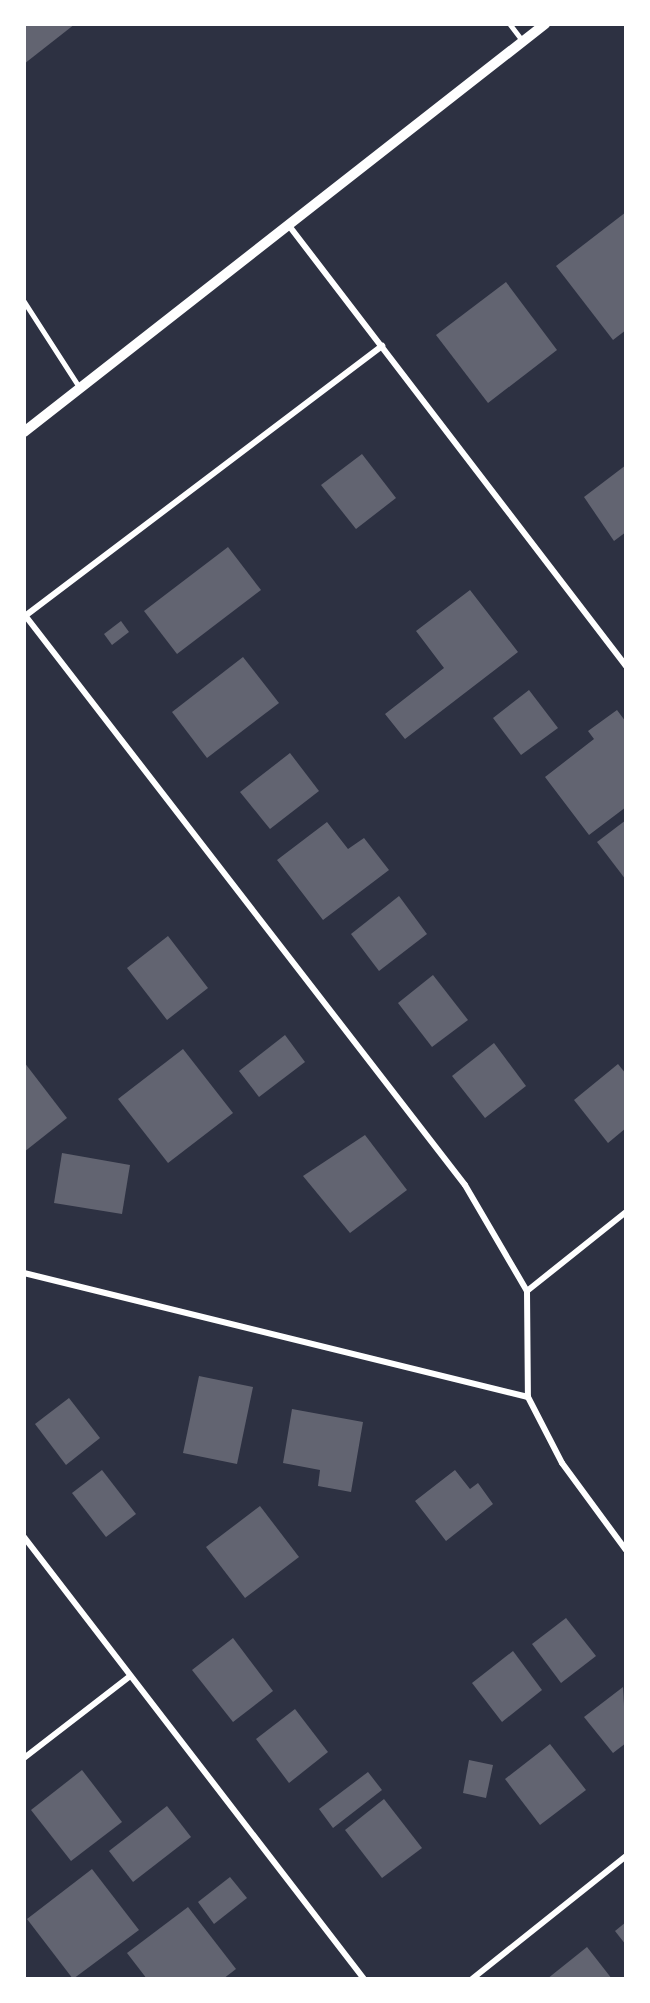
<!DOCTYPE html>
<html>
<head>
<meta charset="utf-8">
<style>
  body { margin:0 }
  #map { position:relative; width:650px; height:2003px; overflow:hidden; background:#2d3142; font-family:"Work Sans",sans-serif }
  div>[style] { position:absolute }
  .building>* { inset:0; background:#626471 }
  .service>* { height:4.5px; margin:-2.25px; padding:0 2.25px; transform-origin:2.25px; border-radius:2.25px; background:#fff }
  .minor>* { height:6px; margin:-3px; padding:0 3px; transform-origin:3px; border-radius:3px; background:#fff }
  .tertiary>* { height:10px; margin:-5px; padding:0 5px; transform-origin:5px; border-radius:5px; background:#fff }
  span { translate:-50% -50%; white-space:nowrap; text-align:center; line-height:1.15; -webkit-text-stroke:6px #fff; paint-order:stroke }
  .frame { position:absolute; inset:0; border:26px solid #fff; pointer-events:none }
</style>
</head>
<body>
<div id="map">
  <div class="building">
    <i style="clip-path:polygon(24px 24px,75px 24px,24px 64px)"></i>
    <i style="clip-path:polygon(626px 212px,626px 330px,613px 340px,556px 266px)"></i>
    <i style="clip-path:polygon(506px 282px,557px 350px,488px 403px,436px 335px)"></i>
    <i style="clip-path:polygon(362px 454px,396px 498px,356px 529px,321px 485px)"></i>
    <i style="clip-path:polygon(626px 465px,626px 532px,614px 541px,584px 497px)"></i>
    <i style="clip-path:polygon(228px 547px,261px 590px,177px 654px,144px 611px)"></i>
    <i style="clip-path:polygon(470px 590px,518px 652px,405px 739px,385px 714px,444px 668px,416px 631px)"></i>
    <i style="clip-path:polygon(121px 621px,129px 632px,112px 645px,104px 634px)"></i>
    <i style="clip-path:polygon(243px 657px,279px 703px,207px 758px,172px 712px)"></i>
    <i style="clip-path:polygon(529px 690px,558px 728px,521px 755px,493px 718px)"></i>
    <i style="clip-path:polygon(617px 710px,626px 722px,626px 807px,589px 835px,545px 777px,594px 739px,588px 731px)"></i>
    <i style="clip-path:polygon(290px 753px,319px 791px,270px 829px,240px 792px)"></i>
    <i style="clip-path:polygon(626px 820px,626px 880px,597px 842px)"></i>
    <i style="clip-path:polygon(327px 822px,348px 849px,364px 838px,389px 870px,323px 920px,277px 860px)"></i>
    <i style="clip-path:polygon(399px 896px,427px 934px,379px 971px,351px 934px)"></i>
    <i style="clip-path:polygon(168px 936px,208px 988px,167px 1020px,127px 968px)"></i>
    <i style="clip-path:polygon(433px 975px,468px 1020px,432px 1047px,398px 1003px)"></i>
    <i style="clip-path:polygon(285px 1035px,305px 1062px,259px 1097px,239px 1071px)"></i>
    <i style="clip-path:polygon(494px 1043px,526px 1086px,485px 1118px,452px 1076px)"></i>
    <i style="clip-path:polygon(183px 1049px,233px 1113px,168px 1163px,118px 1099px)"></i>
    <i style="clip-path:polygon(24px 1062px,67px 1118px,24px 1152px)"></i>
    <i style="clip-path:polygon(618px 1064px,626px 1074px,626px 1128px,608px 1143px,574px 1100px)"></i>
    <i style="clip-path:polygon(365px 1135px,407px 1190px,350px 1233px,303px 1176px)"></i>
    <i style="clip-path:polygon(62px 1153px,130px 1165px,122px 1214px,54px 1203px)"></i>
    <i style="clip-path:polygon(199px 1376px,253px 1387px,237px 1464px,183px 1453px)"></i>
    <i style="clip-path:polygon(69px 1398px,100px 1438px,66px 1465px,35px 1424px)"></i>
    <i style="clip-path:polygon(292px 1409px,363px 1422px,351px 1492px,318px 1486px,320px 1470px,283px 1463px)"></i>
    <i style="clip-path:polygon(102px 1470px,136px 1514px,106px 1537px,72px 1493px)"></i>
    <i style="clip-path:polygon(455px 1470px,470px 1489px,478px 1483px,493px 1504px,446px 1541px,415px 1501px)"></i>
    <i style="clip-path:polygon(260px 1506px,299px 1557px,245px 1598px,206px 1547px)"></i>
    <i style="clip-path:polygon(566px 1618px,596px 1656px,561px 1683px,532px 1644px)"></i>
    <i style="clip-path:polygon(233px 1638px,273px 1691px,233px 1722px,192px 1670px)"></i>
    <i style="clip-path:polygon(513px 1651px,542px 1690px,502px 1722px,472px 1683px)"></i>
    <i style="clip-path:polygon(623px 1687px,626px 1743px,613px 1753px,584px 1717px)"></i>
    <i style="clip-path:polygon(295px 1709px,328px 1752px,289px 1783px,256px 1739px)"></i>
    <i style="clip-path:polygon(550px 1744px,586px 1790px,540px 1825px,505px 1779px)"></i>
    <i style="clip-path:polygon(469px 1760px,493px 1765px,486px 1798px,463px 1793px)"></i>
    <i style="clip-path:polygon(82px 1770px,122px 1822px,71px 1861px,31px 1810px)"></i>
    <i style="clip-path:polygon(368px 1772px,382px 1790px,333px 1828px,319px 1809px)"></i>
    <i style="clip-path:polygon(384px 1799px,422px 1848px,382px 1878px,345px 1830px)"></i>
    <i style="clip-path:polygon(167px 1806px,191px 1837px,133px 1882px,109px 1851px)"></i>
    <i style="clip-path:polygon(92px 1869px,139px 1930px,73px 1979px,27px 1919px)"></i>
    <i style="clip-path:polygon(230px 1877px,247px 1898px,214px 1924px,198px 1902px)"></i>
    <i style="clip-path:polygon(188px 1907px,236px 1969px,223px 1979px,147px 1979px,127px 1953px)"></i>
    <i style="clip-path:polygon(626px 1922px,626px 1945px,615px 1931px)"></i>
    <i style="clip-path:polygon(587px 1947px,612px 1979px,547px 1979px)"></i>
  </div>
  <div class="service">
    <i style="left:510px;top:24px;width:21px;rotate:53deg"></i>
    <i style="left:24px;top:301px;width:103px;rotate:57.2deg"></i>
  </div>
  <div class="minor">
    <i style="left:290px;top:227px;width:553px;rotate:52.57deg"></i>
    <i style="left:24px;top:614px;width:721px;rotate:52.32deg"></i>
    <i style="left:465px;top:1185px;width:123px;rotate:59.7deg"></i>
    <i style="left:527px;top:1291px;width:106px;rotate:89.5deg"></i>
    <i style="left:528px;top:1397px;width:74px;rotate:62.7deg"></i>
    <i style="left:562px;top:1463px;width:108px;rotate:53.7deg"></i>
    <i style="left:25px;top:616px;width:448px;rotate:-37.1deg"></i>
    <i style="left:24px;top:1273px;width:519px;rotate:13.82deg"></i>
    <i style="left:527px;top:1291px;width:127px;rotate:-38.6deg"></i>
    <i style="left:24px;top:1537px;width:558px;rotate:52.43deg"></i>
    <i style="left:24px;top:1758px;width:134px;rotate:-37.7deg"></i>
    <i style="left:472px;top:1979px;width:197px;rotate:-38.6deg"></i>
  </div>
  <div class="tertiary">
    <i style="left:24px;top:432px;width:662px;rotate:-38.06deg"></i>
  </div>
  <div class="frame"></div>
</div>
</body>
</html>
